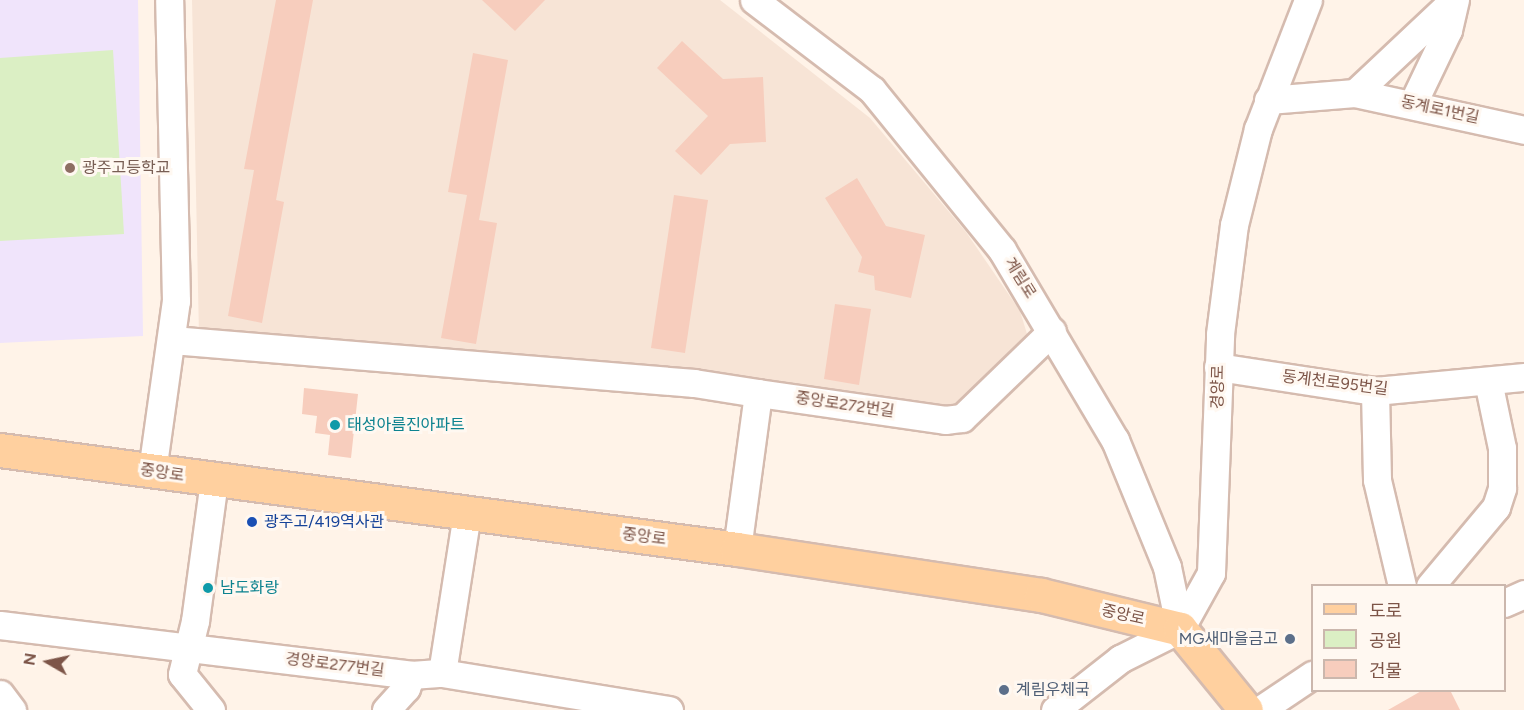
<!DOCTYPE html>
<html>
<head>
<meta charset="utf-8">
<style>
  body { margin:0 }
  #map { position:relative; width:1524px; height:710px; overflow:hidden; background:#fff3e8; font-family:Figtree,"Noto Sans KR",sans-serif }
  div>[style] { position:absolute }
  .residential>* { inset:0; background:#f7e4d6 }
  .education>* { inset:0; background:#f0e4fb }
  .green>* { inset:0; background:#dbefc4 }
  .building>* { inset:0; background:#f7cdbd }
  .roads { filter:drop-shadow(2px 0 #d5bbaf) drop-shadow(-2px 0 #d5bbaf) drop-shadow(0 2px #d5bbaf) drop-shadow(0 -2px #d5bbaf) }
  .minor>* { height:27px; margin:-13.5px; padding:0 13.5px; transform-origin:13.5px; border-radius:13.5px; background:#fff }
  .major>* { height:33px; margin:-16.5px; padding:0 16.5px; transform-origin:16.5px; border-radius:16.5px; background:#ffd09f }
  .dots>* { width:16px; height:16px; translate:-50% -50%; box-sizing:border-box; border:3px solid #fff8f1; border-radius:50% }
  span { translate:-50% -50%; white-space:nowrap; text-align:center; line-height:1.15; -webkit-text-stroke:6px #fff8f1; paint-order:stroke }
  .street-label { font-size:16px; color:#7d5548 }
  .education-label { font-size:16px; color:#785e54 }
  .left { translate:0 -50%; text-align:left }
  .culture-label { font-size:16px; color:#0d838f }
  .transit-label { font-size:16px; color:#164399 }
  .service-label { font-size:16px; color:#4e5e75 }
  .right { translate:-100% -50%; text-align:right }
  .legend { position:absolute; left:1311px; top:584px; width:195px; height:108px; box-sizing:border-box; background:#fff8f1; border:2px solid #cbb7ad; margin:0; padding:8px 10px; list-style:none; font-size:18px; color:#7d5548 }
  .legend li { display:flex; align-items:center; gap:12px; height:30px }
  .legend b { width:30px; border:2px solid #cbb7ad }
  .north { position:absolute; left:18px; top:632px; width:60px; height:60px; -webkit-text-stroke:4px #fff8f1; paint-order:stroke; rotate:279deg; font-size:16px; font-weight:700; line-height:24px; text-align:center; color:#7d5548 }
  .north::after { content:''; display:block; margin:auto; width:21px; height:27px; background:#7d5548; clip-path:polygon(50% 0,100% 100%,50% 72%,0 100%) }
</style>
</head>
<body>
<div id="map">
  <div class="residential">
    <i style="clip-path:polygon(192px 0,720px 0,870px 118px,966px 232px,1020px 311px,1027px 334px,966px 408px,954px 413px,199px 336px)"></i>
  </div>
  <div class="education">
    <i style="clip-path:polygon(0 0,138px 0,143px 336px,0 343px)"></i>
  </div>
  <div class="green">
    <i style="clip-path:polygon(113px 50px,124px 234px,0 241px,0 58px)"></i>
  </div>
  <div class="building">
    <i style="clip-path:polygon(276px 0,313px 0,276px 200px,284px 202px,262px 323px,228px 316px,254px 170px,244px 169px)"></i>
    <i style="clip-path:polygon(482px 0,545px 0,515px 31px)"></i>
    <i style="clip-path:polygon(682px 41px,723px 79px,763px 77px,766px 142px,730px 144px,701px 175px,675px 151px,708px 116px,657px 68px)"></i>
    <i style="clip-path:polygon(473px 53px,508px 60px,479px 220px,497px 223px,476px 344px,441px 338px,467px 195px,448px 192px)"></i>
    <i style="clip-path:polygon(857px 178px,886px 226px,925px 235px,911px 298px,875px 290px,874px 276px,858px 272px,862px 257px,825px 198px)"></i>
    <i style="clip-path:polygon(674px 195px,708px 200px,685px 353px,651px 348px)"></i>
    <i style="clip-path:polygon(835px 304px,871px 309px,859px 385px,824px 379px)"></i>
    <i style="clip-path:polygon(304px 388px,358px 394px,351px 458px,328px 455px,330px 435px,315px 433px,317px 416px,302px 414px)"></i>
    <i style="clip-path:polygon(1423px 690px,1450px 690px,1460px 710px,1388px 710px)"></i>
  </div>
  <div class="roads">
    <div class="minor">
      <i style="left:754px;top:0;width:148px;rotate:37.3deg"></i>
      <i style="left:872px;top:90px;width:206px;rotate:50.9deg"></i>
      <i style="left:1002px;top:250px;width:221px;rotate:59.3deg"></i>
      <i style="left:1115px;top:440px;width:137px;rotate:67.7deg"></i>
      <i style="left:1167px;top:567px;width:63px;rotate:78.2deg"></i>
      <i style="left:1355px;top:93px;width:173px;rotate:12.3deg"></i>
      <i style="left:1268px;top:100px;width:87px;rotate:-4.6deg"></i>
      <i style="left:1355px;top:93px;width:136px;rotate:-43.2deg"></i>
      <i style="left:1413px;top:103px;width:81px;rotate:-64.4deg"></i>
      <i style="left:1448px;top:30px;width:31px;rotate:-77deg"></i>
      <i style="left:172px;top:340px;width:524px;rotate:4.71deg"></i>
      <i style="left:694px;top:383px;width:65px;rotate:8.9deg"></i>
      <i style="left:1218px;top:367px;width:159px;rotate:8.7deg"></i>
      <i style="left:1375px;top:391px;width:150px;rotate:-5.4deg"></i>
      <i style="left:1375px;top:391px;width:89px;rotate:88.7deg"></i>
      <i style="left:1377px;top:480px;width:109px;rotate:76.7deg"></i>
      <i style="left:152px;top:471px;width:172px;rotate:-82deg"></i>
      <i style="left:176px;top:301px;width:301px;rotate:-91.3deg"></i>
      <i style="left:737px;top:549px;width:157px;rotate:-82.3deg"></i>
      <i style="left:758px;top:393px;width:189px;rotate:8.2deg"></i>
      <i style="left:945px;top:420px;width:17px;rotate:-7deg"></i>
      <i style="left:962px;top:418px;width:125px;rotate:-44deg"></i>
      <i style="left:1430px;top:586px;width:103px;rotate:-50.1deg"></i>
      <i style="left:1496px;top:507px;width:20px;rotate:-72deg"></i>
      <i style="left:1502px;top:488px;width:40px;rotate:-90deg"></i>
      <i style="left:1502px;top:448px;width:68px;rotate:-101.8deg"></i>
      <i style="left:1504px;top:603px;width:22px;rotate:-24deg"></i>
      <i style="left:0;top:625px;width:414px;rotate:6.9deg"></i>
      <i style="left:411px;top:675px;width:31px;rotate:-4deg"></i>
      <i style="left:442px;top:673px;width:230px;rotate:9.3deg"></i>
      <i style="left:442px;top:673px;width:161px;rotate:-81.1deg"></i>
      <i style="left:0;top:694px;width:20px;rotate:53deg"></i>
      <i style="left:211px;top:710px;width:46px;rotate:-128.9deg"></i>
      <i style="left:182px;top:674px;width:55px;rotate:-76.2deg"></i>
      <i style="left:195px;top:621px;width:141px;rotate:-82.3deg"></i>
      <i style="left:386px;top:710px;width:30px;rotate:-48deg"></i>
      <i style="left:406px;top:688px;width:14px;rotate:-69deg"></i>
      <i style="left:1055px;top:710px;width:83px;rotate:-38.1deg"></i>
      <i style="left:1120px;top:659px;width:67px;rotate:-26.6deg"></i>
      <i style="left:1180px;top:629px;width:64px;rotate:-61deg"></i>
      <i style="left:1211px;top:573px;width:239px;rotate:-87.8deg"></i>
      <i style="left:1220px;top:334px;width:110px;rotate:-82.7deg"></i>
      <i style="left:1234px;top:225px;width:99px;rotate:-76deg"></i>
      <i style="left:1258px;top:129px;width:138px;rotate:-68.8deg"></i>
      <i style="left:1260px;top:710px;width:63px;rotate:-33.9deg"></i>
    </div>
    <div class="major">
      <i style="left:0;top:450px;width:744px;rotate:7.65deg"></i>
      <i style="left:737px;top:549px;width:307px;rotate:8.6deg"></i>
      <i style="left:1041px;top:595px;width:143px;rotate:13.7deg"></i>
      <i style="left:1180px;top:629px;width:104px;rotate:50.8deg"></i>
    </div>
  </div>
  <div class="dots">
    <i style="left:70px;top:168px;background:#8d6e63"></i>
    <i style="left:335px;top:425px;background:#0f9aa8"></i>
    <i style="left:252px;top:522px;background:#1a4fb4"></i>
    <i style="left:208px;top:588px;background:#0f9aa8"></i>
    <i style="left:1290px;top:639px;background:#5c6f8a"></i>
    <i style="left:1004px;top:690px;background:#5c6f8a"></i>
  </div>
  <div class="street-label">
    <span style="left:1440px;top:110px;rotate:12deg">동계로1번길</span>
    <span style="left:1020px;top:278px;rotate:58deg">계림로</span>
    <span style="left:1335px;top:383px;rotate:7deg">동계천로95번길</span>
    <span style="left:1218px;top:387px;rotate:-89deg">경양로</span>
    <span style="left:845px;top:405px;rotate:8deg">중앙로272번길</span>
    <span style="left:162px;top:473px;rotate:8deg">중앙로</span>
    <span style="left:644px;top:537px;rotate:7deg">중앙로</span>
    <span style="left:1123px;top:615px;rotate:13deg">중앙로</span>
    <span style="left:335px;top:665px;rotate:7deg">경양로277번길</span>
  </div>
  <div class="education-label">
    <span class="left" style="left:82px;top:168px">광주고등학교</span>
  </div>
  <div class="culture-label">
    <span class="left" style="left:347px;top:425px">태성아름진아파트</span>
    <span class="left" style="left:220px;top:588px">남도화랑</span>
  </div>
  <div class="transit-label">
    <span class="left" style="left:264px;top:522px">광주고/419역사관</span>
  </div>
  <div class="service-label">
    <span class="right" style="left:1278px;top:639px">MG새마을금고</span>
    <span class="left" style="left:1016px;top:690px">계림우체국</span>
  </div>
  <ul class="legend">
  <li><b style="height:8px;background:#ffd09f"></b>도로</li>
  <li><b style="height:16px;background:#dbefc4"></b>공원</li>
  <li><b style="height:16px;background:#f7cdbd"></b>건물</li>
  </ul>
  <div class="north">N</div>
</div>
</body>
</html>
